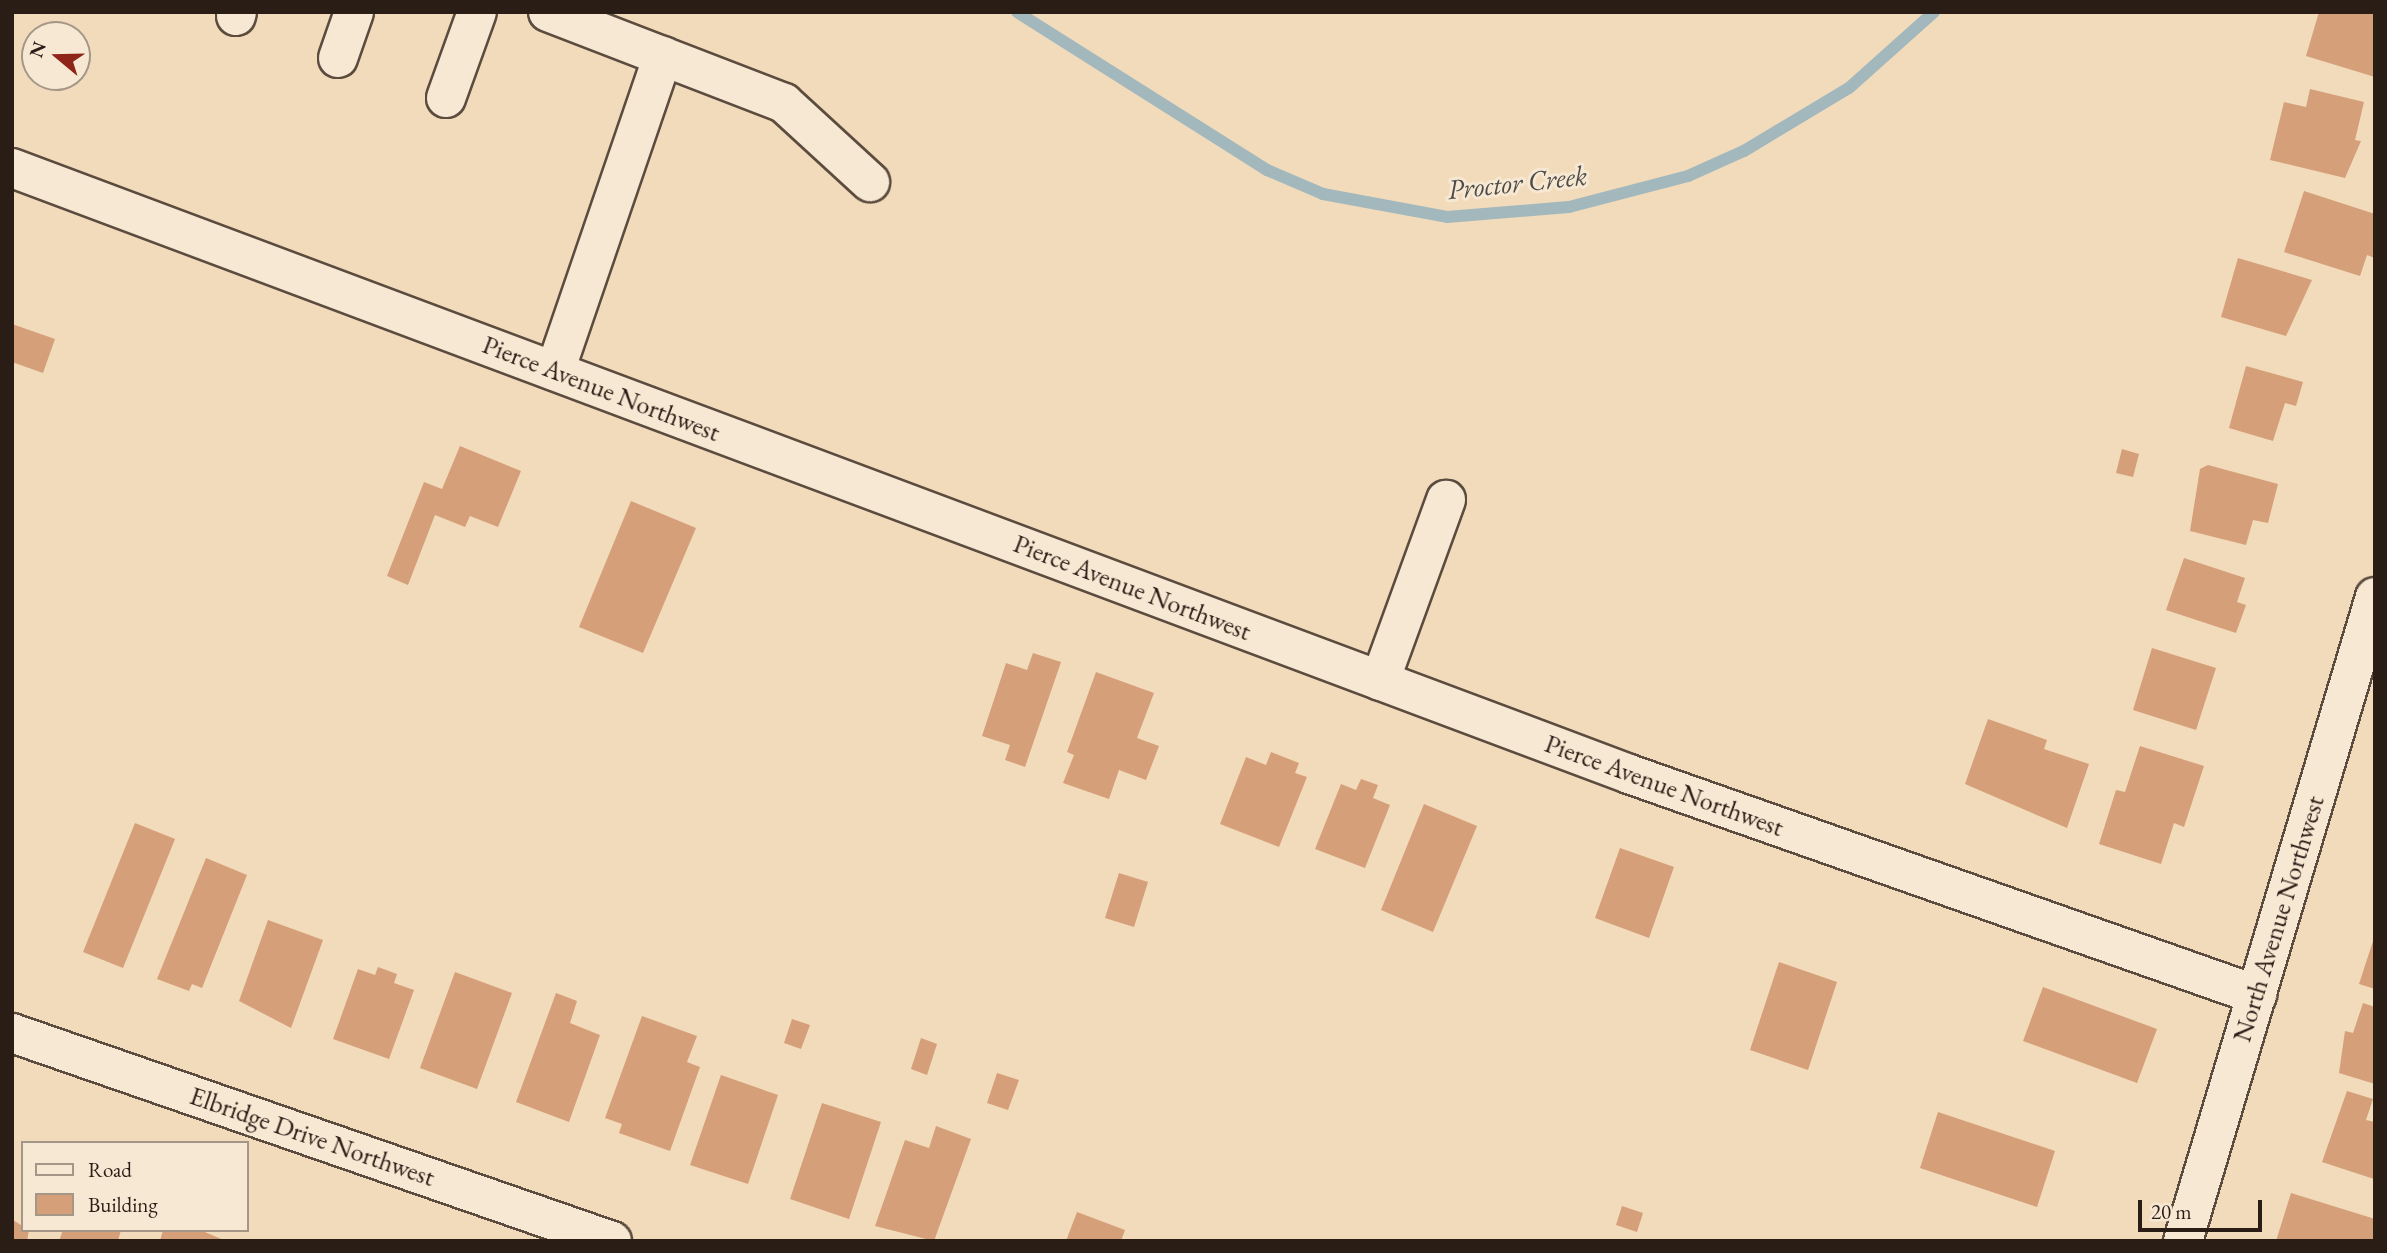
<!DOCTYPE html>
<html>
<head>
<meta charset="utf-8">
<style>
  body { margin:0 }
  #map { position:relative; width:2387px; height:1253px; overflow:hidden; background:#f2dbbb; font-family:"EB Garamond",serif }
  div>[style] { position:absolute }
  .stream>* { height:12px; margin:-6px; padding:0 6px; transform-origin:6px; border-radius:6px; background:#a2b8bd }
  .building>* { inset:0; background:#d59f79 }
  .roads { filter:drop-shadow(2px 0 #5c4c3f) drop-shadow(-2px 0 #5c4c3f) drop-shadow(0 2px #5c4c3f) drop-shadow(0 -2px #5c4c3f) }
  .minor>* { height:38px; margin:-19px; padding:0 19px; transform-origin:19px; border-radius:19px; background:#f7e8d3 }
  span { translate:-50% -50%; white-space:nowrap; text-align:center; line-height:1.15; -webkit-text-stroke:6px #f7e8d3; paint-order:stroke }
  .street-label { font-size:26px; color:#2a1d16 }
  .water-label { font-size:28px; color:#4e4c48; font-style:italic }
  .frame { position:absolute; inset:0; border:14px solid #2a1d16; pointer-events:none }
  .legend { position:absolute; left:21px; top:1141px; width:228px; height:91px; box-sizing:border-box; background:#f7e8d3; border:2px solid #a59787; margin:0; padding:9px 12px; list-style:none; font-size:21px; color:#2a1d16 }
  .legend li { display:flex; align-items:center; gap:14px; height:35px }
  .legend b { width:35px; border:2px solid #a59787 }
  .north { position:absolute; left:21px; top:21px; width:70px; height:70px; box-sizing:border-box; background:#f7e8d3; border:2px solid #a59787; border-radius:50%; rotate:289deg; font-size:19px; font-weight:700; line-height:28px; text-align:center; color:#2a1d16 }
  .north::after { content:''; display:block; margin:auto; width:24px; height:32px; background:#8f2418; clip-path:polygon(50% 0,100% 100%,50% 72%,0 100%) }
  .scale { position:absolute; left:2138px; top:1200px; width:124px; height:32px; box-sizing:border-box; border:4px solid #2a1d16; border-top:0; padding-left:9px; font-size:21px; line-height:24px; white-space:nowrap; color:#2a1d16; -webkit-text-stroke:5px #f7e8d3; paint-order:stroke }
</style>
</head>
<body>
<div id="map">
  <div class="stream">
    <i style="left:1017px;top:12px;width:296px;rotate:32.3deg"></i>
    <i style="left:1267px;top:170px;width:61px;rotate:23.2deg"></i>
    <i style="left:1323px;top:194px;width:126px;rotate:10.5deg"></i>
    <i style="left:1447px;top:217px;width:122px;rotate:-4.7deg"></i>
    <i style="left:1569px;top:207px;width:123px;rotate:-14.6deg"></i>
    <i style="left:1688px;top:176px;width:61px;rotate:-24.1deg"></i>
    <i style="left:1744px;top:151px;width:122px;rotate:-31deg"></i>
    <i style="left:1849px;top:88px;width:114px;rotate:-41.8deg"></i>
  </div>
  <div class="building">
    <i style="clip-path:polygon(2319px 12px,2375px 14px,2375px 77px,2306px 56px)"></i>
    <i style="clip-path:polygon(2310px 89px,2364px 102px,2355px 140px,2361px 141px,2345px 178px,2270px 160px,2284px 102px,2306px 107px)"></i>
    <i style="clip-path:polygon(2304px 191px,2375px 214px,2375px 258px,2367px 255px,2360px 276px,2284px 252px)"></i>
    <i style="clip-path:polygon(2238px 258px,2312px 280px,2286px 336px,2221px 317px)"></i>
    <i style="clip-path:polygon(12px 324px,55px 339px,43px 373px,12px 362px)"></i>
    <i style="clip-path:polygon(2246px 366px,2303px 382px,2296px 406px,2285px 403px,2273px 441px,2229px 428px)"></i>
    <i style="clip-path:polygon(460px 446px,521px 471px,498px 527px,470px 516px,465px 527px,435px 515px,408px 585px,387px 576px,424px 482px,442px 489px)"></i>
    <i style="clip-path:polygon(2122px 449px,2139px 454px,2133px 477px,2116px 473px)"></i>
    <i style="clip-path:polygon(2208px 465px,2278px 484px,2268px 523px,2253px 520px,2246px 545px,2190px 531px,2200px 469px)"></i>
    <i style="clip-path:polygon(631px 501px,696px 528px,643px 653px,579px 627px)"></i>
    <i style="clip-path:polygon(2184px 558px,2245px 578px,2237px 602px,2246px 605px,2236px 633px,2166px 610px)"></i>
    <i style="clip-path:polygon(2152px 648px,2216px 668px,2196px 730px,2133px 710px)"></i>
    <i style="clip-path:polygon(1033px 653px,1061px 662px,1025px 767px,1005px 760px,1010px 745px,982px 736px,1006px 663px,1027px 670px)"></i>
    <i style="clip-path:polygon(1096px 672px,1154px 693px,1137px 738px,1159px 746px,1146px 780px,1119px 770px,1109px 799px,1063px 783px,1074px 755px,1067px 752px)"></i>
    <i style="clip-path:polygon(1988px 719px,2047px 740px,2044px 749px,2089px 764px,2067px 828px,1965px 784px)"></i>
    <i style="clip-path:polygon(2140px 746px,2204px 766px,2184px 827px,2174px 823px,2161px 864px,2099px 844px,2116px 790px,2125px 792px)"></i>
    <i style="clip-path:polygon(1271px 752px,1299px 763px,1295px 773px,1307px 777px,1279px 847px,1220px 824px,1246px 757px,1266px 765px)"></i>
    <i style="clip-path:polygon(1361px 779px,1378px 785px,1373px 798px,1390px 805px,1365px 868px,1315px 849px,1341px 784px,1356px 790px)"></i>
    <i style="clip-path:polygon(1424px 804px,1477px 826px,1433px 932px,1381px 910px)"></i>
    <i style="clip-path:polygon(135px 823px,175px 839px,123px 968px,83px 952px)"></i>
    <i style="clip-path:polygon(1620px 848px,1674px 867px,1649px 938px,1595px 918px)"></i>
    <i style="clip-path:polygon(206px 858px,247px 875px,202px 988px,192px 984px,189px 991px,157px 979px)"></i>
    <i style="clip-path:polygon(1119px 873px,1148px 882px,1134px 927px,1105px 918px)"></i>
    <i style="clip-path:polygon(268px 920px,323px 940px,291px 1028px,239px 1001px)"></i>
    <i style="clip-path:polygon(2374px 938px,2375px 939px,2375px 989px,2359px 984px)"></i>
    <i style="clip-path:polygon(1779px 962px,1837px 982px,1808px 1070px,1750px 1050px)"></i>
    <i style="clip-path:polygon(378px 967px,397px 974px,394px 983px,414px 990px,389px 1059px,333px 1039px,358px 969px,375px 975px)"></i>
    <i style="clip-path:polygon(455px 972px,512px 993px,477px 1089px,420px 1068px)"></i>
    <i style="clip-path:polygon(2043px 987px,2157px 1029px,2137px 1083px,2023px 1041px)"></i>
    <i style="clip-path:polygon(556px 993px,577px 1001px,570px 1023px,600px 1035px,569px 1122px,516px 1102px)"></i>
    <i style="clip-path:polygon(2363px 1003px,2375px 1007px,2375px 1084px,2339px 1073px,2345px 1031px,2353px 1033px)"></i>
    <i style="clip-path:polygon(642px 1016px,697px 1036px,687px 1062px,700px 1067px,670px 1151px,619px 1133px,622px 1124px,605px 1118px)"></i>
    <i style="clip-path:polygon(792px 1019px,810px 1025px,801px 1049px,784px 1043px)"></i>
    <i style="clip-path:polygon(921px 1038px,937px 1044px,927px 1075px,911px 1069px)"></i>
    <i style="clip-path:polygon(997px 1073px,1019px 1080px,1008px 1110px,987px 1103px)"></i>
    <i style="clip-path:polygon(721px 1075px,778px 1095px,748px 1184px,690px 1165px)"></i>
    <i style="clip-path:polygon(2347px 1091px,2373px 1099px,2366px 1120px,2375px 1122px,2374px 1179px,2322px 1162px)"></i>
    <i style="clip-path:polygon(822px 1103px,881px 1122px,849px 1219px,790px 1199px)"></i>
    <i style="clip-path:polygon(1938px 1112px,2055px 1151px,2037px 1207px,1920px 1168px)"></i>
    <i style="clip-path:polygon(936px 1126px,971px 1139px,934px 1241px,875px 1226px,905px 1140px,929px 1148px)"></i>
    <i style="clip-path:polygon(2291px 1193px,2375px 1219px,2375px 1241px,2276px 1241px)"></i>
    <i style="clip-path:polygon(1622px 1206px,1643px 1213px,1637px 1232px,1616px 1225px)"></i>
    <i style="clip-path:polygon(1077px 1212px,1125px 1230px,1121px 1241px,1066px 1241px)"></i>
    <i style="clip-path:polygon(13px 1220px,29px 1230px,27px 1241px,12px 1241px)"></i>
    <i style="clip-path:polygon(63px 1230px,121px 1230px,118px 1241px,59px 1241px)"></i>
    <i style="clip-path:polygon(163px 1230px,200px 1230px,226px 1241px,160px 1241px)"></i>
  </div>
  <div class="roads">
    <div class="minor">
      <i style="left:548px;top:12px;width:253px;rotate:21.1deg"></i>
      <i style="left:784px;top:103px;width:117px;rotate:42.6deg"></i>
      <i style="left:236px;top:16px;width:4px;rotate:-76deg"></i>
      <i style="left:338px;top:58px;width:49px;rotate:-70.8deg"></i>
      <i style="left:446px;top:98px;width:91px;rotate:-70.2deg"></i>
      <i style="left:12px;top:168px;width:1727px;rotate:20.54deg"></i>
      <i style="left:1629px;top:774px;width:666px;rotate:19.39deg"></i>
      <i style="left:555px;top:371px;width:333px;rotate:-71.1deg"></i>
      <i style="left:1380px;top:681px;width:193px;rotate:-70deg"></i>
      <i style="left:12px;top:1033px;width:635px;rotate:19.12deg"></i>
      <i style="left:2183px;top:1241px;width:672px;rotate:-73.4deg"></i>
    </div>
  </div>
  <div class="street-label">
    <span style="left:601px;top:389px;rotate:21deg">Pierce Avenue Northwest</span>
    <span style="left:1132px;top:588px;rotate:21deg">Pierce Avenue Northwest</span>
    <span style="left:1664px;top:786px;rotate:20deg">Pierce Avenue Northwest</span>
    <span style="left:2279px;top:919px;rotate:-73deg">North Avenue Northwest</span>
    <span style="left:312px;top:1137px;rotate:19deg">Elbridge Drive Northwest</span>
  </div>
  <div class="water-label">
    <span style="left:1517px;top:182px;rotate:-6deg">Proctor Creek</span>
  </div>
  <div class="frame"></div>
  <ul class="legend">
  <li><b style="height:9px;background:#f7e8d3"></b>Road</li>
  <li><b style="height:19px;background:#d59f79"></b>Building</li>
  </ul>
  <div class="north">N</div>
  <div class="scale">20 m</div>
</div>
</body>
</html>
